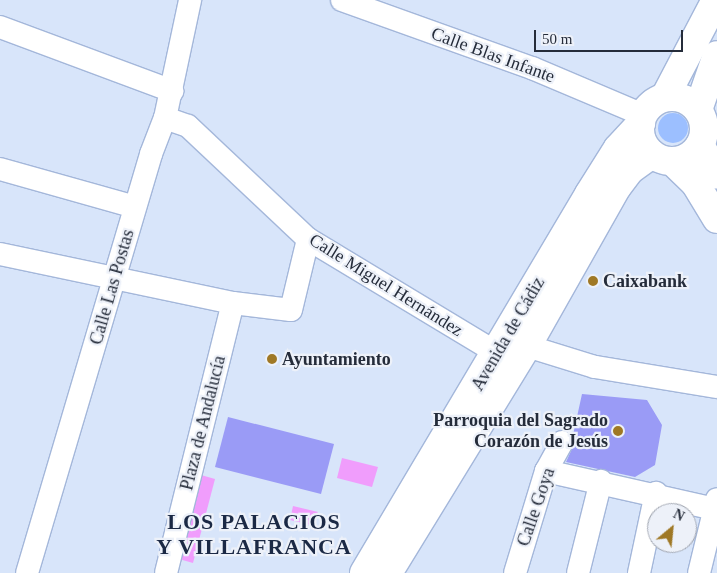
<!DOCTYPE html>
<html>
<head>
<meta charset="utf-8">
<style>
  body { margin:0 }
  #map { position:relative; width:717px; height:573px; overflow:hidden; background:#d8e5fa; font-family:"Times New Roman",serif }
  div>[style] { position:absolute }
  .green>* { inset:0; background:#f09dfc }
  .water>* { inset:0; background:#9cbfff }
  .round { border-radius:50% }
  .building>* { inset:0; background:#9a9bf6 }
  .roads { filter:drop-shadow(1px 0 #a4b7da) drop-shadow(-1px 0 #a4b7da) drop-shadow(0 1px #a4b7da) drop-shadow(0 -1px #a4b7da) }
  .street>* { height:22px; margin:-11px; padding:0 11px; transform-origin:11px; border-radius:11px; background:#fff }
  .secondary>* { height:28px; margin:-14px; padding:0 14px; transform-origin:14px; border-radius:14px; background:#fff }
  .secondary>.ring { margin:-14px; padding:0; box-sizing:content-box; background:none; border:28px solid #fff; border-radius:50% }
  .dots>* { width:14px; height:14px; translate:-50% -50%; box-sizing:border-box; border:2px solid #edf1f9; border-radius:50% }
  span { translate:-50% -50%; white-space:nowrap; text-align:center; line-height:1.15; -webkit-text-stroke:4.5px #edf1f9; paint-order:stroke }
  .street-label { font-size:18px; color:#252c3a }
  .poi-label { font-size:18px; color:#252c3a; font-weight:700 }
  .left { translate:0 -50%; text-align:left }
  .right { translate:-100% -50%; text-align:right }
  .district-label { font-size:22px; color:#1b2945; font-weight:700; letter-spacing:1px }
  .north { position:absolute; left:647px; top:503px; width:50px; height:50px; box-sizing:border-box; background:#edf1f9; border:1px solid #9da2ad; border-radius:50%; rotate:28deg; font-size:14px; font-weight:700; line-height:20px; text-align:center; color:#252c3a }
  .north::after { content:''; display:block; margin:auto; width:18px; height:22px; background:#9f7825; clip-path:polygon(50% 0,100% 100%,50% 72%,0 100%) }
  .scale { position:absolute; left:534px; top:30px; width:149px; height:22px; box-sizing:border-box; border:2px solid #252c3a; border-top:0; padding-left:6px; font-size:15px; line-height:18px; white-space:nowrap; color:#252c3a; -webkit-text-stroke:4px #edf1f9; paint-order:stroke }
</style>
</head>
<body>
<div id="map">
  <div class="green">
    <i style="clip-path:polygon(342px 458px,378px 467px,372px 487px,337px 478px)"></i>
    <i style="clip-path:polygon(201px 475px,215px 479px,193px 563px,179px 559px)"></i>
    <i style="clip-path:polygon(293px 506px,318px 512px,311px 525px,290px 520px)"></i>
  </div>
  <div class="water">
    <i class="round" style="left:658px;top:113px;width:30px;height:30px"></i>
  </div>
  <div class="building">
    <i style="clip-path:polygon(582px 394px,647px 400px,662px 425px,655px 465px,635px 477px,566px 462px,575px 442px,573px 435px)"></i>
    <i style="clip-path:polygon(228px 417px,334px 444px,321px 494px,215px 467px)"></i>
  </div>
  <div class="roads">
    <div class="street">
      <i style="left:342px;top:0;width:202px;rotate:19.7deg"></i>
      <i style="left:532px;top:68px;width:121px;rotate:22.9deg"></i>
      <i style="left:0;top:27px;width:184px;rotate:20.4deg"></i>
      <i style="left:165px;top:118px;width:24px;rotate:19deg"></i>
      <i style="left:188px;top:126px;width:165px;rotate:43.3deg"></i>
      <i style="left:308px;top:239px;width:221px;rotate:31.1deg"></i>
      <i style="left:497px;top:353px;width:31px;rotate:-13deg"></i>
      <i style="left:527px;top:346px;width:71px;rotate:17.2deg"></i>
      <i style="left:595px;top:367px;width:124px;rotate:9.3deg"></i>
      <i style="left:0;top:169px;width:140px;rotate:15.7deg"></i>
      <i style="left:0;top:254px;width:238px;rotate:11.9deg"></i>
      <i style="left:233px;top:303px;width:58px;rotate:6.9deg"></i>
      <i style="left:291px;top:310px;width:73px;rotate:-76.5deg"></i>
      <i style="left:546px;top:471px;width:173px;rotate:12.7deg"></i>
      <i style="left:27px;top:573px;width:437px;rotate:-73.5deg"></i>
      <i style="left:151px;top:154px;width:39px;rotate:-69deg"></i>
      <i style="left:165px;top:118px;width:121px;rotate:-78deg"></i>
      <i style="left:166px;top:573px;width:278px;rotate:-76.1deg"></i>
      <i style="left:515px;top:573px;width:107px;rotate:-73.1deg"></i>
      <i style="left:546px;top:471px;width:33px;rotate:-61deg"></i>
      <i style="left:578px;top:573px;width:95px;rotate:-76deg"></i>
      <i style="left:639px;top:573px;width:82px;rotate:-78deg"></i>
      <i style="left:699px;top:573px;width:76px;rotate:-76.3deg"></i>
    </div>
    <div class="secondary">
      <i class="ring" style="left:640px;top:97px;width:36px;height:36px"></i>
      <i style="left:665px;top:97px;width:110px;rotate:-62.3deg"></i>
      <i style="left:698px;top:110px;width:58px;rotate:-70.9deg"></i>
      <i style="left:700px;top:145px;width:34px;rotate:60deg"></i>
      <i style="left:672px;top:161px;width:32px;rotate:44deg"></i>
      <i style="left:695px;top:183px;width:42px;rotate:58.6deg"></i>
      <i style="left:364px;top:573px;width:441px;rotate:-59.3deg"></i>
      <i style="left:589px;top:194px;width:54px;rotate:-57.8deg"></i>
      <i style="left:618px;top:148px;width:34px;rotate:-47deg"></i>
      <i style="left:388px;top:573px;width:266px;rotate:-58.5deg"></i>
      <i style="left:527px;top:346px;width:183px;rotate:-60.5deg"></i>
      <i style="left:617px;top:187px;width:21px;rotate:-53deg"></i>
      <i style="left:630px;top:170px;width:27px;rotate:-36deg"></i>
    </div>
  </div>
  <div class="dots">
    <i style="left:593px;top:281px;background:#9f7825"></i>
    <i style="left:272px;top:359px;background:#9f7825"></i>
    <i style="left:618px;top:431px;background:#9f7825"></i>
  </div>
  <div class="street-label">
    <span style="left:493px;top:55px;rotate:20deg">Calle Blas Infante</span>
    <span style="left:386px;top:285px;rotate:32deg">Calle Miguel Hernández</span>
    <span style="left:112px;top:287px;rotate:-74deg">Calle Las Postas</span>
    <span style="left:508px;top:334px;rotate:-60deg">Avenida de Cádiz</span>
    <span style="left:203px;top:423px;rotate:-76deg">Plaza de Andalucía</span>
    <span style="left:536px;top:507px;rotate:-71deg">Calle Goya</span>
  </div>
  <div class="poi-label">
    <span class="left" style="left:603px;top:281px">Caixabank</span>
    <span class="left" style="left:282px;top:359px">Ayuntamiento</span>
    <span class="right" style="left:608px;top:431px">Parroquia del Sagrado<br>Corazón de Jesús</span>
  </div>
  <div class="district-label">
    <span style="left:254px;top:534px">LOS PALACIOS<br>Y VILLAFRANCA</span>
  </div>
  <div class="north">N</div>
  <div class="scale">50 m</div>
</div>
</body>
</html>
